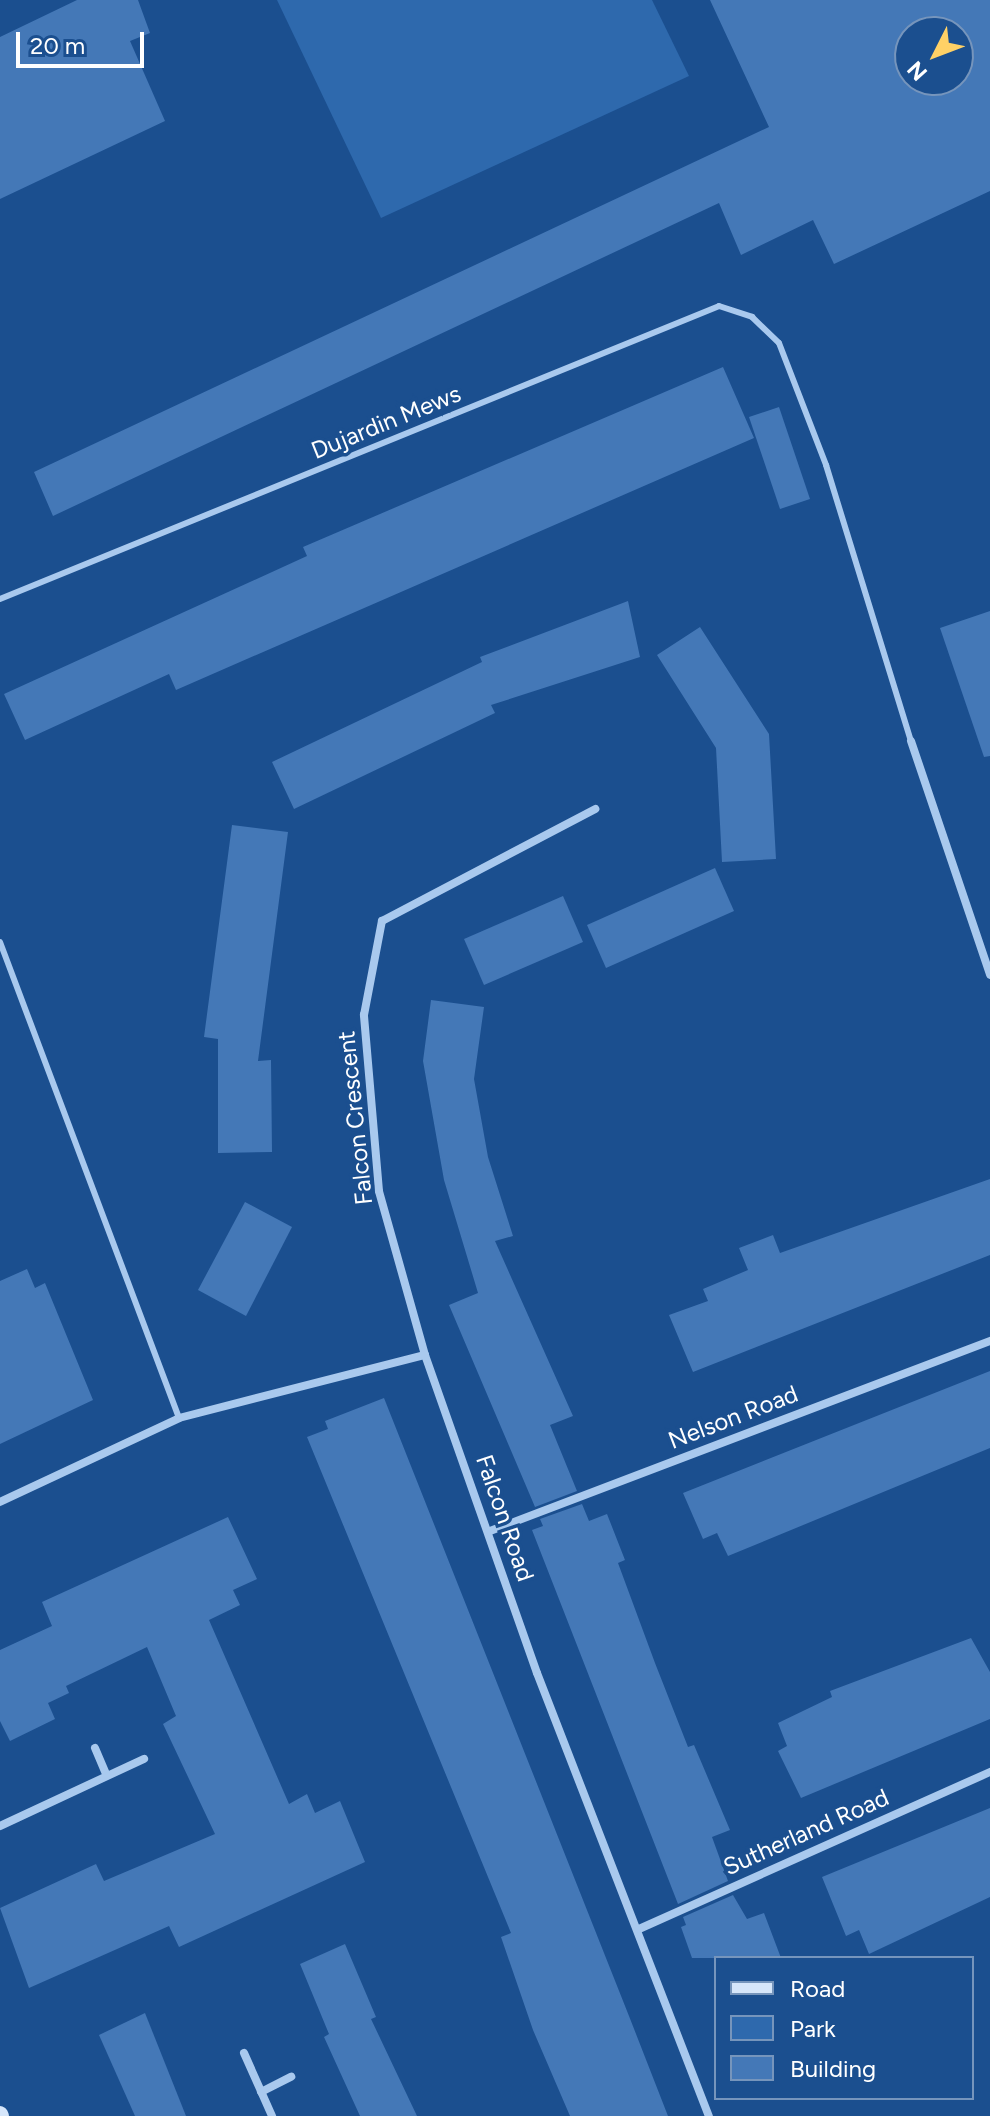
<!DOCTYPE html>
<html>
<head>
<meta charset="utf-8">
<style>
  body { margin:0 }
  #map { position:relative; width:990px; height:2116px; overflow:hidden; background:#1b4f8f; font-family:Figtree,sans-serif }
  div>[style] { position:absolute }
  .green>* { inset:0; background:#2e69ad }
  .building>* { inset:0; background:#4478b7 }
  .lane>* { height:6px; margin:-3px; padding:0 3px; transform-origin:3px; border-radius:3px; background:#a9c9ee }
  .street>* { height:8px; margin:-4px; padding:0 4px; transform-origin:4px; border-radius:4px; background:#a9c9ee }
  .secondary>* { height:16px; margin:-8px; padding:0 8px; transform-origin:8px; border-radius:8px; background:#d6e6fa }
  span { translate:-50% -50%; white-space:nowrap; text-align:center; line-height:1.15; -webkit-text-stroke:7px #1b4f8f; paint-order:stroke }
  .street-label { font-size:24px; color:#fff }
  .legend { position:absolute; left:714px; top:1956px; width:260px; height:144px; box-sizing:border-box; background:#1b4f8f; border:2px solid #7695bc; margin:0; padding:10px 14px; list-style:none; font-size:24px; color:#fff }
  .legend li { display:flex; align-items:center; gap:16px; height:40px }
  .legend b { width:40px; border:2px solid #7695bc }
  .north { position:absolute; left:894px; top:16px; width:80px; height:80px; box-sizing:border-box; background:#1b4f8f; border:2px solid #7695bc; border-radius:50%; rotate:228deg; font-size:22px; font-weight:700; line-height:32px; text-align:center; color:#fff }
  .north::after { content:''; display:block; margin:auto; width:28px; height:36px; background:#ffd166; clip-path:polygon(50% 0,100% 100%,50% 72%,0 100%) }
  .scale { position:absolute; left:16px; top:32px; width:128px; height:36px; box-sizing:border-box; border:4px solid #fff; border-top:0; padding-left:10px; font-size:24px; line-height:28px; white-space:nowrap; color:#fff; -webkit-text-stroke:6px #1b4f8f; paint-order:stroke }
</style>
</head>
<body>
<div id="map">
  <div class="green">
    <i style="clip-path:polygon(277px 0,652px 0,689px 76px,381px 218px)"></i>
  </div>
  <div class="building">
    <i style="clip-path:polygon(77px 0,138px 0,150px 33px,130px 41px,165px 121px,0 199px,0 37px)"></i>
    <i style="clip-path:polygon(evenodd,710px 0,990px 0,990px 191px,834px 264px,813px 220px,741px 255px,719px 203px,53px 516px,34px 472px,769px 127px,710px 0,910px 32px,958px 32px,958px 80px,910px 80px,910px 32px)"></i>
    <i style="clip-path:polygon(723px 367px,754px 438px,176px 690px,169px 674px,25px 740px,4px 694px,307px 556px,303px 547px)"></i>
    <i style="clip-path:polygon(779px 407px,810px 499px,780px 509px,749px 417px)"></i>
    <i style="clip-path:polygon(628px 601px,640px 657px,491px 705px,495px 713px,294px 809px,272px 762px,482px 662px,480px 657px)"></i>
    <i style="clip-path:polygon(990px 611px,990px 756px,984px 757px,940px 628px)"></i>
    <i style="clip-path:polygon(700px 627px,769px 734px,776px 859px,722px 862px,716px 748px,657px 655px)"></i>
    <i style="clip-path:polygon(232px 825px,288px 832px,258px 1061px,271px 1060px,272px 1152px,218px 1153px,218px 1039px,204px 1037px)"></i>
    <i style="clip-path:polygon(715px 868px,734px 911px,606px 968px,587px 925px)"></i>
    <i style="clip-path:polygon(563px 896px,583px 942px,484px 985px,464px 939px)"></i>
    <i style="clip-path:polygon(431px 1000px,484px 1007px,474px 1079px,488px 1157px,513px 1236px,495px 1241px,573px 1416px,550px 1425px,577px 1491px,535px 1507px,449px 1305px,478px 1293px,444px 1180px,423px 1061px)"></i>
    <i style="clip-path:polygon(990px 1179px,990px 1255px,693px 1372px,669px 1315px,708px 1301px,703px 1289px,748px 1270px,739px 1248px,773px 1235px,780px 1253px)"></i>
    <i style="clip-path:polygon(245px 1202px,292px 1227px,246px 1316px,198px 1290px)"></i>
    <i style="clip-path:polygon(27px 1269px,35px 1288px,45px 1283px,93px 1400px,0 1444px,0 1281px)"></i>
    <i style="clip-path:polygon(990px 1371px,990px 1448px,728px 1556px,717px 1533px,703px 1539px,683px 1493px)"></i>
    <i style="clip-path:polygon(384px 1398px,629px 2016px,668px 2116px,570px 2116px,533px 2030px,501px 1937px,511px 1933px,307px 1437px,328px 1429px,325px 1421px)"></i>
    <i style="clip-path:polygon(582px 1504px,589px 1521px,607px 1514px,625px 1560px,618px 1563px,655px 1663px,688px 1747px,694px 1745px,730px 1830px,712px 1837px,728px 1881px,678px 1904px,532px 1530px,543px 1526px,540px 1519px)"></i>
    <i style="clip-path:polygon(228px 1517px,257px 1579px,233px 1590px,240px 1605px,209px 1620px,289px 1804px,307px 1794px,315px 1813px,340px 1801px,365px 1862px,179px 1947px,169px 1926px,29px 1988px,0 1908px,96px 1864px,104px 1881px,215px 1834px,163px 1724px,176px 1716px,147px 1647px,66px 1686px,69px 1693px,48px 1703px,55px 1719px,10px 1741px,0 1721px,0 1650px,52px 1626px,42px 1602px)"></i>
    <i style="clip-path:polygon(971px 1638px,990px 1672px,990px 1719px,801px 1798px,778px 1751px,787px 1746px,778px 1723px,832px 1697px,830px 1691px)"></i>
    <i style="clip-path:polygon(990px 1808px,990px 1897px,869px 1954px,859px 1930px,846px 1936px,822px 1877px)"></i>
    <i style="clip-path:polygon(733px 1895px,747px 1919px,764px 1913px,781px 1958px,692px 1958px,681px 1927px,686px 1925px,683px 1917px)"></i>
    <i style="clip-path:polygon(345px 1944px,376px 2017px,371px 2019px,417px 2116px,360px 2116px,324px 2037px,329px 2034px,300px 1964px)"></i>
    <i style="clip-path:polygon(145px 2013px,186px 2116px,135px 2116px,99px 2035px)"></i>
  </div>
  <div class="lane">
    <i style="left:0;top:599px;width:776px;rotate:-22.17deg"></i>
    <i style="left:719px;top:306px;width:35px;rotate:18deg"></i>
    <i style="left:752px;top:317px;width:37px;rotate:44deg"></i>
    <i style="left:779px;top:343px;width:131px;rotate:68.9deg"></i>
    <i style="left:826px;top:465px;width:289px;rotate:72.9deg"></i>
    <i style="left:0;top:942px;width:509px;rotate:69.39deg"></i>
  </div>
  <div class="street">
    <i style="left:911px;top:741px;width:247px;rotate:71.3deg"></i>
    <i style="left:425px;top:1355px;width:170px;rotate:-105.7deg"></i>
    <i style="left:379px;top:1191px;width:177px;rotate:-94.9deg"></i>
    <i style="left:364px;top:1015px;width:96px;rotate:-79.2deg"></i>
    <i style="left:382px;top:921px;width:241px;rotate:-27.7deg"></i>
    <i style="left:0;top:1502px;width:198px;rotate:-25.1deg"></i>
    <i style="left:179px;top:1418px;width:254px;rotate:-14.4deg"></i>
    <i style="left:425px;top:1355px;width:337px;rotate:70.6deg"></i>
    <i style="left:537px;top:1673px;width:475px;rotate:68.8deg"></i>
    <i style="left:490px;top:1531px;width:535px;rotate:-20.81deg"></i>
    <i style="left:95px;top:1748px;width:30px;rotate:67deg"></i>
    <i style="left:0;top:1826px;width:159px;rotate:-25deg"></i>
    <i style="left:639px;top:1929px;width:385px;rotate:-24.1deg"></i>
    <i style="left:244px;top:2053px;width:69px;rotate:66deg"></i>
    <i style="left:261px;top:2092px;width:34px;rotate:-27deg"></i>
  </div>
  <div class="secondary">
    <i style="left:0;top:2114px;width:2px;rotate:63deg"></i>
  </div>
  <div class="street-label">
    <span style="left:386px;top:422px;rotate:-22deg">Dujardin Mews</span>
    <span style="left:355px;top:1118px;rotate:-96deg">Falcon Crescent</span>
    <span style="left:733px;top:1417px;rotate:-21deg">Nelson Road</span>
    <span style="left:505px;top:1518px;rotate:71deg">Falcon Road</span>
    <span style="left:806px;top:1832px;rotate:-24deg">Sutherland Road</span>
  </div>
  <ul class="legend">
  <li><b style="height:10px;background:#d6e6fa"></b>Road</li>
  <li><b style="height:22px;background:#2e69ad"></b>Park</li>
  <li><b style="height:22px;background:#4478b7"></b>Building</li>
  </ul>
  <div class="north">N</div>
  <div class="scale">20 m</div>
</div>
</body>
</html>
